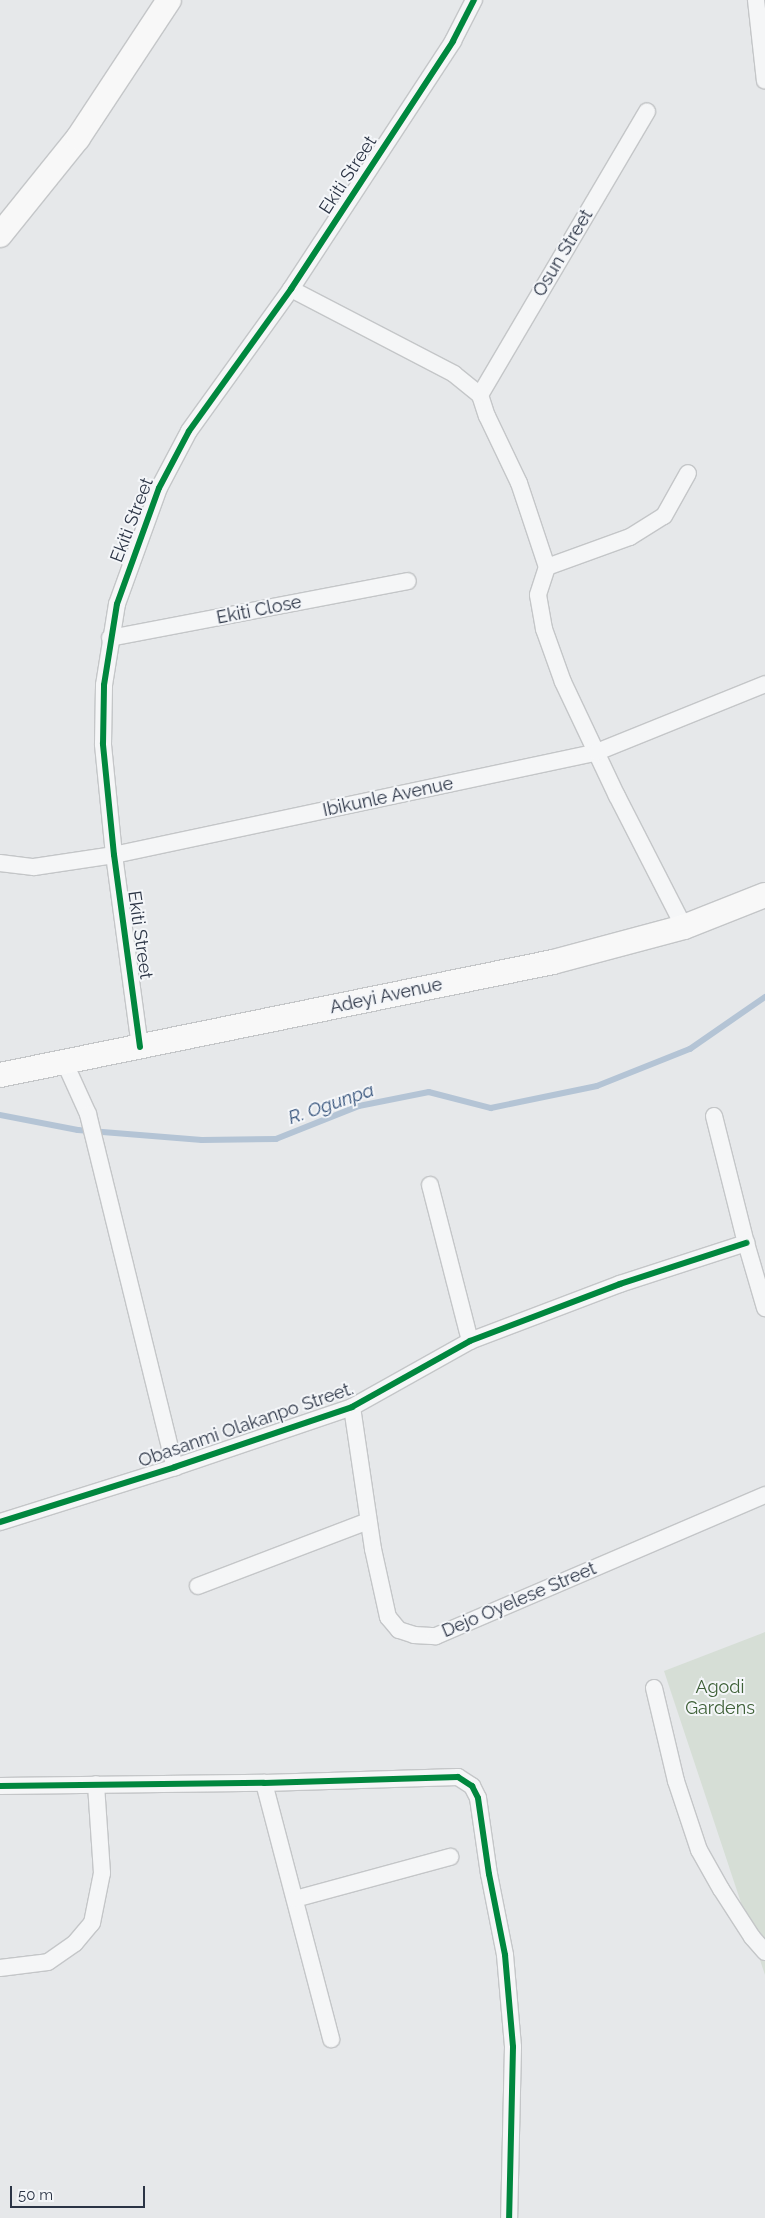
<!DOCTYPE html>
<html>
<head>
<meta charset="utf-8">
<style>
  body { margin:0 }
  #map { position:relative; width:765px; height:2218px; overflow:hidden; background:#e6e8ea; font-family:Raleway,sans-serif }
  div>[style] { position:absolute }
  .green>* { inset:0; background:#d6ded6 }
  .stream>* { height:5.5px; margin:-2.75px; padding:0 2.75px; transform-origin:2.75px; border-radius:2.75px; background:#b4c4d5 }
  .roads { filter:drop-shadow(1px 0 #c4c6c8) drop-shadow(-1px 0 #c4c6c8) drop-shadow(0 1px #c4c6c8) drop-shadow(0 -1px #c4c6c8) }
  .street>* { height:16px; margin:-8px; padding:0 8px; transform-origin:8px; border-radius:8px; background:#f5f6f7 }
  .secondary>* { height:24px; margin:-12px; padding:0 12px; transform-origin:12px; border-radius:12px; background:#f8f8f8 }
  .cycleway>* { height:6px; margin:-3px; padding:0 3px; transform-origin:3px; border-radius:3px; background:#00873e }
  span { translate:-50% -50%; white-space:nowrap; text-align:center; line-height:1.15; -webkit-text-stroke:4px #f4f6f9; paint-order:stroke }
  .street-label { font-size:18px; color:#2b3445 }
  .park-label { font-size:18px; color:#3f6138 }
  .water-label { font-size:19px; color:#34527a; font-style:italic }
  .scale { position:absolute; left:10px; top:2186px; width:135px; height:22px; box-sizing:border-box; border:2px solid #2b3445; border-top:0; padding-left:6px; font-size:15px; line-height:18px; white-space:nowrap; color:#2b3445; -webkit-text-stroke:4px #f4f6f9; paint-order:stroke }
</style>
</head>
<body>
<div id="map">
  <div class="green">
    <i style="clip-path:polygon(765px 1632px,765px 1975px,664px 1671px)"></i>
  </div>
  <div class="stream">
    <i style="left:0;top:1115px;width:79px;rotate:10.9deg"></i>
    <i style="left:78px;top:1130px;width:124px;rotate:4.6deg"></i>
    <i style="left:202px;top:1140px;width:74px;rotate:-0.8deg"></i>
    <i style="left:276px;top:1139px;width:89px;rotate:-21.7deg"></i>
    <i style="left:359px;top:1106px;width:71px;rotate:-11.3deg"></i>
    <i style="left:429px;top:1092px;width:64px;rotate:14.5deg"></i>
    <i style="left:491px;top:1108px;width:108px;rotate:-11.7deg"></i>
    <i style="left:597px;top:1086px;width:100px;rotate:-21.7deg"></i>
    <i style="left:690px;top:1049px;width:91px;rotate:-34.7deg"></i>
  </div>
  <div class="roads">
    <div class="street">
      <i style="left:756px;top:0;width:81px;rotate:83.7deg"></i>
      <i style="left:291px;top:289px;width:184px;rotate:27.5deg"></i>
      <i style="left:454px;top:374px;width:33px;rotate:39deg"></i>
      <i style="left:480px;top:395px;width:22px;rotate:72deg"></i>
      <i style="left:487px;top:416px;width:74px;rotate:64.5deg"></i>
      <i style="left:519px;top:483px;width:89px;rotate:71.6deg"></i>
      <i style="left:547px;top:567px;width:29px;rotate:108deg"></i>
      <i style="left:538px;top:595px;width:35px;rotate:80deg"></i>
      <i style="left:544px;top:629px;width:56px;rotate:70.3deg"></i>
      <i style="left:563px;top:682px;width:126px;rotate:64.7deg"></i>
      <i style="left:617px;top:796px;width:147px;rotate:62.9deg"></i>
      <i style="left:480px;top:395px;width:329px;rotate:-59.5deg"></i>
      <i style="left:547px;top:567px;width:88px;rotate:-19.9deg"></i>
      <i style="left:630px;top:537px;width:40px;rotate:-32deg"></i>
      <i style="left:664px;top:516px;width:49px;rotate:-60.8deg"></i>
      <i style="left:110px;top:638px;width:303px;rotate:-10.8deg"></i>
      <i style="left:0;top:863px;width:34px;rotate:7deg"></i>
      <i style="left:34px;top:867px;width:81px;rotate:-8.5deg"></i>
      <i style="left:114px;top:855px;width:494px;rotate:-12deg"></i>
      <i style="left:597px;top:752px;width:181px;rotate:-22deg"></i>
      <i style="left:140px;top:1047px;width:194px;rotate:-97.7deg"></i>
      <i style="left:114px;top:855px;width:112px;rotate:-95.7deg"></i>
      <i style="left:103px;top:744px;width:59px;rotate:-89deg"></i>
      <i style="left:104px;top:685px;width:82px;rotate:-80.9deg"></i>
      <i style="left:117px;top:604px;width:123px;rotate:-70.1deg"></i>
      <i style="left:159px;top:488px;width:64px;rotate:-62.2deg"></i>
      <i style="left:189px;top:431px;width:175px;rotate:-54.3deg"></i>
      <i style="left:291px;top:289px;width:296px;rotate:-56.8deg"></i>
      <i style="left:453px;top:41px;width:46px;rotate:-62.9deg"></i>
      <i style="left:64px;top:1061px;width:58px;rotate:65.6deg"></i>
      <i style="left:88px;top:1114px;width:364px;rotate:76.2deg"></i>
      <i style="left:714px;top:1116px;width:131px;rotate:75.9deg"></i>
      <i style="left:746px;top:1243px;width:68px;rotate:73.7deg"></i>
      <i style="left:430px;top:1185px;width:161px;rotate:75.6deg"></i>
      <i style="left:352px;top:1407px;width:144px;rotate:81.6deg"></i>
      <i style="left:373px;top:1549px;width:70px;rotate:77.6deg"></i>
      <i style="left:388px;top:1617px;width:17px;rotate:50deg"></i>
      <i style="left:399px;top:1630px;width:16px;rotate:18deg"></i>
      <i style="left:414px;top:1635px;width:22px;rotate:3deg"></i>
      <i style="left:436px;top:1636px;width:358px;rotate:-23.2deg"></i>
      <i style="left:0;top:1522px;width:183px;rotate:-17.4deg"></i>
      <i style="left:175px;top:1467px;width:187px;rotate:-18.7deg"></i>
      <i style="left:352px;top:1407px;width:135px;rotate:-29.2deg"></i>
      <i style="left:470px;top:1341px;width:160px;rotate:-20.8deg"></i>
      <i style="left:620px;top:1284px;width:133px;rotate:-18deg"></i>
      <i style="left:198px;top:1586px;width:182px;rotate:-20.9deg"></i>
      <i style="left:654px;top:1688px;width:96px;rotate:76.7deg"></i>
      <i style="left:676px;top:1781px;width:73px;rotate:71.6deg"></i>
      <i style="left:699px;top:1850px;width:45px;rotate:60.6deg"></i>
      <i style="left:721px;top:1889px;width:57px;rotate:57.1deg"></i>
      <i style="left:752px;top:1937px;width:20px;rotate:49deg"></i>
      <i style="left:264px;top:1783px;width:265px;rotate:75.3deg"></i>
      <i style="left:0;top:1786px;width:264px;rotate:-0.7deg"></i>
      <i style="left:264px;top:1783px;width:194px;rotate:-1.8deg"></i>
      <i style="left:458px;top:1777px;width:17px;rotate:33deg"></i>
      <i style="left:472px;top:1786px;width:13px;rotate:63deg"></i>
      <i style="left:478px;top:1798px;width:77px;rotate:81.8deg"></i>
      <i style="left:489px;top:1874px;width:83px;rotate:78.8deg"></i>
      <i style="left:505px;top:1955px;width:92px;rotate:85deg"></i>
      <i style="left:513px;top:2047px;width:171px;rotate:91.3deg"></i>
      <i style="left:295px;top:1899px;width:161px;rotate:-15.2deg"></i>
      <i style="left:0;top:1968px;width:48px;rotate:-7.1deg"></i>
      <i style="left:48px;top:1962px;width:33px;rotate:-35deg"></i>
      <i style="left:75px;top:1943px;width:26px;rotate:-50deg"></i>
      <i style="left:92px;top:1923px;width:51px;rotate:-78.7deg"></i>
      <i style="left:102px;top:1873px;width:89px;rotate:-93.9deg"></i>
    </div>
    <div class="secondary">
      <i style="left:0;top:235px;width:124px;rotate:-51.2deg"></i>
      <i style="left:78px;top:138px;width:165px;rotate:-56.6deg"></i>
      <i style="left:0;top:1075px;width:564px;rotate:-11.55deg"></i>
      <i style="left:553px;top:962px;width:136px;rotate:-15deg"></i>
      <i style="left:684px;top:927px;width:87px;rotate:-21.6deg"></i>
    </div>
  </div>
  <div class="cycleway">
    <i style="left:140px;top:1047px;width:194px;rotate:-97.7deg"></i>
    <i style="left:114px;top:855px;width:112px;rotate:-95.7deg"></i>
    <i style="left:103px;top:744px;width:59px;rotate:-89deg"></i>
    <i style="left:104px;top:685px;width:82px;rotate:-80.9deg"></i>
    <i style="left:117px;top:604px;width:123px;rotate:-70.1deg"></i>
    <i style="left:159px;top:488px;width:64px;rotate:-62.2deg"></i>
    <i style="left:189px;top:431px;width:175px;rotate:-54.3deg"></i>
    <i style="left:291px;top:289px;width:296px;rotate:-56.8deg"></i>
    <i style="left:453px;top:41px;width:46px;rotate:-62.9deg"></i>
    <i style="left:0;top:1522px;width:183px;rotate:-17.4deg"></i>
    <i style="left:175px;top:1467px;width:187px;rotate:-18.7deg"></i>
    <i style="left:352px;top:1407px;width:135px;rotate:-29.2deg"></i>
    <i style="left:470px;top:1341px;width:160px;rotate:-20.8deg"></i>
    <i style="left:620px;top:1284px;width:133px;rotate:-18deg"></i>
    <i style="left:0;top:1786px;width:264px;rotate:-0.7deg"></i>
    <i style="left:264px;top:1783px;width:194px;rotate:-1.8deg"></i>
    <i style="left:458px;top:1777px;width:17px;rotate:33deg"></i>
    <i style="left:472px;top:1786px;width:13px;rotate:63deg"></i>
    <i style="left:478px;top:1798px;width:77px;rotate:81.8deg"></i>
    <i style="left:489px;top:1874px;width:83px;rotate:78.8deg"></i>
    <i style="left:505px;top:1955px;width:92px;rotate:85deg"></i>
    <i style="left:513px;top:2047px;width:171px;rotate:91.3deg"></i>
  </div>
  <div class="street-label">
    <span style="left:348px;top:175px;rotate:-57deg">Ekiti Street</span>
    <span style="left:563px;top:253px;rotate:-59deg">Osun Street</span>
    <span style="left:132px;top:520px;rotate:-69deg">Ekiti Street</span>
    <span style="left:259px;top:610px;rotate:-11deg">Ekiti Close</span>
    <span style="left:388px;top:797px;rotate:-12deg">Ibikunle Avenue</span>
    <span style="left:140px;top:935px;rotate:82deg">Ekiti Street</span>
    <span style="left:386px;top:996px;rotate:-12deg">Adeyi Avenue</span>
    <span style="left:246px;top:1425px;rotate:-19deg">Obasanmi Olakanpo Street.</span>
    <span style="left:519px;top:1600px;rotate:-23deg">Dejo Oyelese Street</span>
  </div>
  <div class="park-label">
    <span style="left:720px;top:1698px">Agodi<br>Gardens</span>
  </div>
  <div class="water-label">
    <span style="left:331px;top:1104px;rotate:-19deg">R. Ogunpa</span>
  </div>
  <div class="scale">50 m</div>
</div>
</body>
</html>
